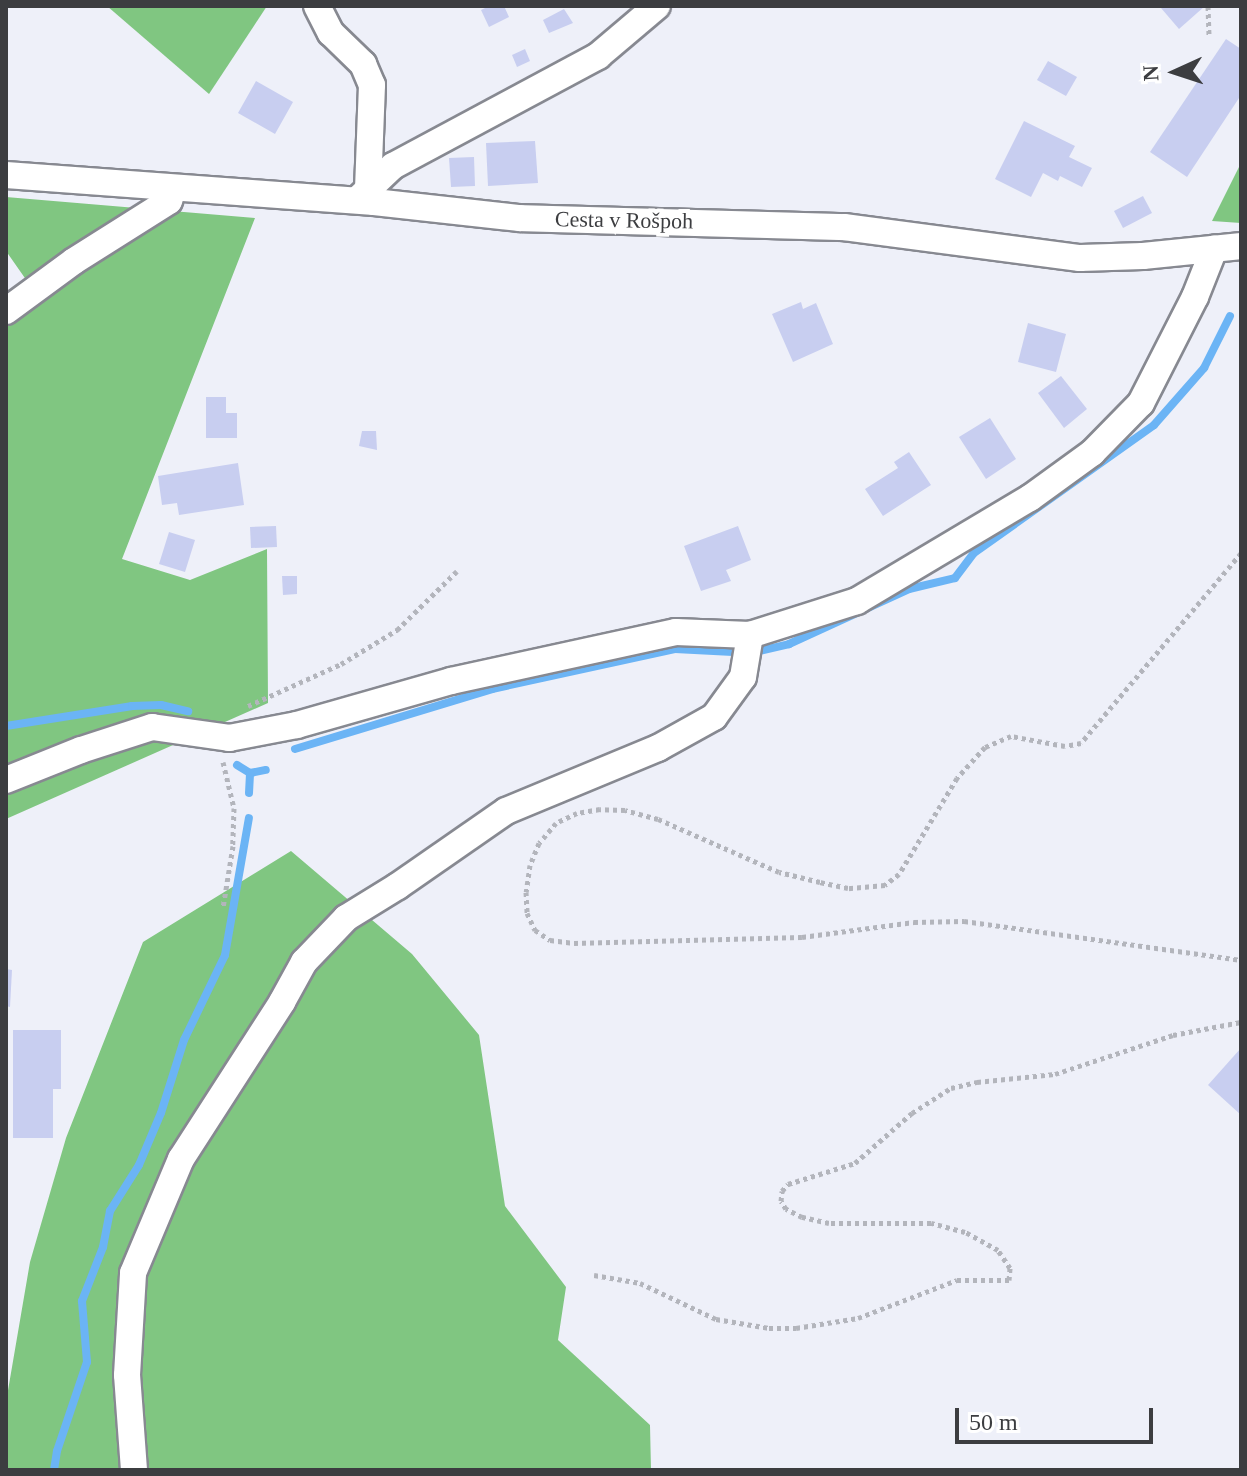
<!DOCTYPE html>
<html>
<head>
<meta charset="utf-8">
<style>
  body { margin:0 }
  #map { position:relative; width:1247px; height:1476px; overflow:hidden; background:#eef0f9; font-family:"Times New Roman",serif }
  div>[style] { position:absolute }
  .forest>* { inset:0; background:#80c681 }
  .stream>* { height:8px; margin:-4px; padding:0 4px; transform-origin:4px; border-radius:4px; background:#6bb4f5 }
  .building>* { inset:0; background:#c8cef0 }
  .path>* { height:5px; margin-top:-2.5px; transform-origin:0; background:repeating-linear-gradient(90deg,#b3b5bc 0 4px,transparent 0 8px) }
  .roads { filter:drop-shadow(2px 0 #878991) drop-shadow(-2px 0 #878991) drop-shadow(0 2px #878991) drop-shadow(0 -2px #878991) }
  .minor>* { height:26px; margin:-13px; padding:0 13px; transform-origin:13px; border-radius:13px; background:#fff }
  span { translate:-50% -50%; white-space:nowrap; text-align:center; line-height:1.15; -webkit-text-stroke:8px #fff; paint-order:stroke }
  .street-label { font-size:22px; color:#3c3d40 }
  .frame { position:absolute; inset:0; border:8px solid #3c3d40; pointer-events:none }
  .north { position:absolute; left:1135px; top:32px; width:80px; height:80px; -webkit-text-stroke:6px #fff; paint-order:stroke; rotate:267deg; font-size:22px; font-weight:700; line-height:32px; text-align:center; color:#3c3d40 }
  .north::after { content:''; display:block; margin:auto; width:28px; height:36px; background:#3c3d40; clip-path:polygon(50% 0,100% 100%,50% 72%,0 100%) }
  .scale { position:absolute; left:955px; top:1408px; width:198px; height:36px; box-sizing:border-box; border:4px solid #3c3d40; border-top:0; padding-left:10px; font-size:24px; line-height:28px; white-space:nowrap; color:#3c3d40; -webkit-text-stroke:6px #fff; paint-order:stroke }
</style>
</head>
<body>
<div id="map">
  <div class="forest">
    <i style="clip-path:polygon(107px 6px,267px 6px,209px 94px)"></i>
    <i style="clip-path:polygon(1241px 163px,1241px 223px,1212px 221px)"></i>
    <i style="clip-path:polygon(6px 197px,255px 218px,122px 559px,190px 580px,267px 549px,268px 703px,6px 819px,6px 315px,34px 291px,6px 251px)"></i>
    <i style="clip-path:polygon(291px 851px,412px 954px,479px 1035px,505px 1206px,566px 1287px,558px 1340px,650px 1425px,651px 1470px,6px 1470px,6px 1402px,30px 1262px,66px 1138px,143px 942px)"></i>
  </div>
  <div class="stream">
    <i style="left:759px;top:651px;width:31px;rotate:-13deg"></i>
    <i style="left:789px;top:644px;width:132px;rotate:-24.6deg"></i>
    <i style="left:909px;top:589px;width:47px;rotate:-13.4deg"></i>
    <i style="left:955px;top:578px;width:31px;rotate:-53deg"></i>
    <i style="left:974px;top:553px;width:221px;rotate:-35.4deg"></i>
    <i style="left:1154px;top:425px;width:76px;rotate:-48.7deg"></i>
    <i style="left:1204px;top:368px;width:58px;rotate:-63.4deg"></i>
    <i style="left:6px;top:726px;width:128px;rotate:-9deg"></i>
    <i style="left:132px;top:706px;width:29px;rotate:-2deg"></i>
    <i style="left:161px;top:705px;width:28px;rotate:13deg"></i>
    <i style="left:295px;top:749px;width:206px;rotate:-16.9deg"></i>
    <i style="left:492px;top:689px;width:187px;rotate:-12.3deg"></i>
    <i style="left:675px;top:649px;width:58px;rotate:3deg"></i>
    <i style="left:237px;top:765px;width:15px;rotate:32deg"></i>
    <i style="left:250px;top:773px;width:16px;rotate:-11deg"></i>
    <i style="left:249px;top:793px;width:20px;rotate:-87deg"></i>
    <i style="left:54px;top:1470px;width:19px;rotate:-81deg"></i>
    <i style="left:57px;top:1451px;width:94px;rotate:-71.4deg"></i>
    <i style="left:87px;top:1362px;width:61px;rotate:-94.7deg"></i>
    <i style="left:82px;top:1301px;width:58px;rotate:-68.7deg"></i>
    <i style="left:103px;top:1247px;width:37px;rotate:-79deg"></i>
    <i style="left:110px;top:1211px;width:54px;rotate:-57.8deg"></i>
    <i style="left:139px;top:1165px;width:56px;rotate:-67.1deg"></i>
    <i style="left:161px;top:1113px;width:77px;rotate:-72.5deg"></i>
    <i style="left:184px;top:1040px;width:94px;rotate:-64.2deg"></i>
    <i style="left:225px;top:955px;width:139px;rotate:-80.1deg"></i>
  </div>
  <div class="building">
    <i style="clip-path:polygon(489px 6px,504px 6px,509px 17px,489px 27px,481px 10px)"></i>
    <i style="clip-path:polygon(1163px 6px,1205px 6px,1179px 29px,1161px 8px)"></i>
    <i style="clip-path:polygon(564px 9px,573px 23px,549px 33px,543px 20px)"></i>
    <i style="clip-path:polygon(1226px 39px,1241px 49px,1241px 95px,1187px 177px,1150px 152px)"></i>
    <i style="clip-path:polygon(525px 49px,530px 61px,517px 67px,512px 55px)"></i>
    <i style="clip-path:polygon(1048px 61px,1077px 77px,1066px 96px,1037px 80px)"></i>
    <i style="clip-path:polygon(256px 81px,293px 102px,275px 134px,238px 113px)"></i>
    <i style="clip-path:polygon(1024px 121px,1075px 146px,1069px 157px,1092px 168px,1082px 187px,1060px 176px,1058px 181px,1043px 173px,1031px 197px,995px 179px)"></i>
    <i style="clip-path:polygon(535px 141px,538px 183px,488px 186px,486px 143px)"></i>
    <i style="clip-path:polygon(474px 157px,475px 186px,451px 187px,449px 158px)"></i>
    <i style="clip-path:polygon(1143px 196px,1152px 213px,1123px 228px,1114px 211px)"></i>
    <i style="clip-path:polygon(801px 302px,803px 309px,816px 303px,833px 344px,793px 362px,772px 314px)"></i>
    <i style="clip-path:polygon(1028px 323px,1066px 334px,1056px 372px,1018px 362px)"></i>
    <i style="clip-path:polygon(1061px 376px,1087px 409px,1064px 428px,1038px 393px)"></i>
    <i style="clip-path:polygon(206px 397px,226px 397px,226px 413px,237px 413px,237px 438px,206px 438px)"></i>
    <i style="clip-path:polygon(990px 418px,1016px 459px,986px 479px,959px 437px)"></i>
    <i style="clip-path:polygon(362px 431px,376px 431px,377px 450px,359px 446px)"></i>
    <i style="clip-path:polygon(909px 452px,931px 485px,883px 516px,865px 489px,898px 468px,894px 462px)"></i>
    <i style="clip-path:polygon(238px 463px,244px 505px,179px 515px,177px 503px,162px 505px,158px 476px)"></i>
    <i style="clip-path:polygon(276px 526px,277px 547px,251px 548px,250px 527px)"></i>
    <i style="clip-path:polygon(738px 526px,751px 560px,726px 570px,731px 581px,701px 591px,684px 546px)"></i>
    <i style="clip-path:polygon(169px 532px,195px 540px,185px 572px,159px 564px)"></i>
    <i style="clip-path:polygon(282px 576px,297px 576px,297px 594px,283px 595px)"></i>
    <i style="clip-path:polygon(6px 969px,12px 970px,10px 1007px,6px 1006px)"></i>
    <i style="clip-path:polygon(13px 1030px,61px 1030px,61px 1089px,53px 1089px,53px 1138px,13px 1138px)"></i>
    <i style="clip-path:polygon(1241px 1048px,1241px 1115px,1208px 1085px)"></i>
  </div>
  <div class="path">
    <i style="left:1208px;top:6px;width:29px;rotate:88deg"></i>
    <i style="left:1241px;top:553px;width:248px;rotate:130.1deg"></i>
    <i style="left:1081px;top:743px;width:16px;rotate:169deg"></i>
    <i style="left:1065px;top:746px;width:55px;rotate:-169.5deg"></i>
    <i style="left:1011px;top:736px;width:28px;rotate:157deg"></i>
    <i style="left:985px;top:747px;width:42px;rotate:132.1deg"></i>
    <i style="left:957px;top:778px;width:112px;rotate:121.1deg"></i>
    <i style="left:899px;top:874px;width:18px;rotate:142deg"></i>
    <i style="left:885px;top:885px;width:37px;rotate:175deg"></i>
    <i style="left:848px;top:888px;width:29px;rotate:-168deg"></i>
    <i style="left:820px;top:882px;width:42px;rotate:-166.3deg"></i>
    <i style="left:779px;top:872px;width:132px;rotate:-156.3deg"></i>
    <i style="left:658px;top:819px;width:34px;rotate:-165deg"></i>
    <i style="left:625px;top:810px;width:25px;rotate:-178deg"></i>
    <i style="left:600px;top:809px;width:23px;rotate:170deg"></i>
    <i style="left:577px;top:813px;width:23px;rotate:155deg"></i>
    <i style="left:556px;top:823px;width:26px;rotate:130deg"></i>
    <i style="left:539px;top:843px;width:24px;rotate:112deg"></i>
    <i style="left:530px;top:865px;width:27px;rotate:98deg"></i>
    <i style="left:526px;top:892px;width:21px;rotate:87deg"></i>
    <i style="left:527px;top:913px;width:19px;rotate:65deg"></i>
    <i style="left:535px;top:930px;width:18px;rotate:34deg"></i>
    <i style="left:550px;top:940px;width:24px;rotate:7deg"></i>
    <i style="left:574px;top:943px;width:228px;rotate:-1.5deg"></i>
    <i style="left:802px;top:937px;width:113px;rotate:-7.6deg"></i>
    <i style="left:914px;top:922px;width:50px;rotate:-1.1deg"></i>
    <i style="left:964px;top:921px;width:280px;rotate:8deg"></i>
    <i style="left:248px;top:706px;width:102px;rotate:-24.3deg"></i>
    <i style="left:341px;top:664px;width:66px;rotate:-31.3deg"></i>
    <i style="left:397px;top:630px;width:84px;rotate:-44.5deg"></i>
    <i style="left:223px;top:762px;width:47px;rotate:76.6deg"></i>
    <i style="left:234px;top:808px;width:38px;rotate:92deg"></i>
    <i style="left:233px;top:846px;width:63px;rotate:99.2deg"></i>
    <i style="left:594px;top:1275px;width:47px;rotate:9.9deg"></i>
    <i style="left:640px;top:1283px;width:84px;rotate:25.3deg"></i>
    <i style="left:716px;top:1319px;width:54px;rotate:9.6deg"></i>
    <i style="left:769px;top:1328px;width:27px"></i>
    <i style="left:796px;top:1328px;width:63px;rotate:-9.2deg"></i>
    <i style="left:858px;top:1318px;width:106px;rotate:-21deg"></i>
    <i style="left:957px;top:1280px;width:52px"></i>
    <i style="left:1009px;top:1280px;width:12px;rotate:-85deg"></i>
    <i style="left:1010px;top:1268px;width:22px;rotate:-124deg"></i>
    <i style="left:998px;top:1250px;width:38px;rotate:-151deg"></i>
    <i style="left:965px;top:1232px;width:35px;rotate:-165deg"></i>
    <i style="left:931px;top:1223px;width:102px;rotate:180deg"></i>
    <i style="left:829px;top:1223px;width:28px;rotate:-167deg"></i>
    <i style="left:802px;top:1217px;width:18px;rotate:-153deg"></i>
    <i style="left:786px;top:1209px;width:9px;rotate:-122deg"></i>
    <i style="left:781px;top:1201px;width:10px;rotate:-84deg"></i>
    <i style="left:782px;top:1191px;width:9px;rotate:-49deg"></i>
    <i style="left:788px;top:1184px;width:70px;rotate:-17.4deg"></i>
    <i style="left:855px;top:1163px;width:76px;rotate:-41.3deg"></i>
    <i style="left:912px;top:1113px;width:46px;rotate:-32.7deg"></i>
    <i style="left:951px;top:1088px;width:27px;rotate:-13deg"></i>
    <i style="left:977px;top:1082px;width:78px;rotate:-5.9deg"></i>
    <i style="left:1055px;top:1074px;width:124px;rotate:-18.3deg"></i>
    <i style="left:1173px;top:1035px;width:69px;rotate:-10.8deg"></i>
  </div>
  <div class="roads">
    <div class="minor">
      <i style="left:317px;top:6px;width:30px;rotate:63deg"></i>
      <i style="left:331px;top:33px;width:45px;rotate:44.1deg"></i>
      <i style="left:363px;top:64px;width:23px;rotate:67deg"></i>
      <i style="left:372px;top:85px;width:105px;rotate:92.2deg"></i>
      <i style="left:6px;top:175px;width:369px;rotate:4.2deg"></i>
      <i style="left:374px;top:202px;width:147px;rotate:6.3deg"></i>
      <i style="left:520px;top:218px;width:324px;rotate:1.6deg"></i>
      <i style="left:844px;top:227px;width:238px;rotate:7.5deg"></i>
      <i style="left:1080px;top:258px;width:63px;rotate:-1.8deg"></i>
      <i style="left:1143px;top:256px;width:99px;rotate:-5.8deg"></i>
      <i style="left:357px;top:200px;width:50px;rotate:-43.4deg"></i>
      <i style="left:393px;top:166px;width:233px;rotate:-28.2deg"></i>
      <i style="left:598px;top:56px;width:77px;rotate:-40.3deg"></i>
      <i style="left:6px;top:311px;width:84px;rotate:-36.3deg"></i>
      <i style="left:74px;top:261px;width:112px;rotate:-32.3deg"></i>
      <i style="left:169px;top:201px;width:13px;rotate:-72deg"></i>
      <i style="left:6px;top:780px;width:81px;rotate:-21.8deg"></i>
      <i style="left:81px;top:750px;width:75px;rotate:-17.9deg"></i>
      <i style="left:152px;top:727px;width:78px;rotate:8.1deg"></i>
      <i style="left:229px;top:738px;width:69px;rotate:-10.8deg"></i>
      <i style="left:297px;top:725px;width:160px;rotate:-15.9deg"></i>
      <i style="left:451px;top:681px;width:230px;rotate:-12.3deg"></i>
      <i style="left:676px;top:632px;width:74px;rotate:2.3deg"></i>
      <i style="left:750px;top:635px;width:112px;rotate:-17.6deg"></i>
      <i style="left:857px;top:601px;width:201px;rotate:-30.8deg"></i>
      <i style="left:1030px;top:498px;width:77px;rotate:-36deg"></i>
      <i style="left:1092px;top:453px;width:70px;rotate:-45.6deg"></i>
      <i style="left:1141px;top:403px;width:119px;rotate:-63deg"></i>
      <i style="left:1195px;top:297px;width:52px;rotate:-68.4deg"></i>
      <i style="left:134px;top:1470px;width:95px;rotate:-94.2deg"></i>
      <i style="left:127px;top:1375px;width:102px;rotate:-86.6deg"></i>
      <i style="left:133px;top:1273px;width:124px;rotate:-67.2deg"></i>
      <i style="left:181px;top:1159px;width:187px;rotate:-57.2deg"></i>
      <i style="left:282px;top:1002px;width:46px;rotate:-61.2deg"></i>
      <i style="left:304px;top:962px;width:61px;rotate:-46.3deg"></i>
      <i style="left:346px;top:918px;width:61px;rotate:-31.6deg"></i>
      <i style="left:398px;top:886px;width:131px;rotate:-34.8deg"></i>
      <i style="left:506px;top:811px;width:165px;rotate:-22.5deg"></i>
      <i style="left:658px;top:748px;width:64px;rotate:-29deg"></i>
      <i style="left:714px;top:717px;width:49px;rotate:-54.1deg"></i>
      <i style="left:743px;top:677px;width:43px;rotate:-80.5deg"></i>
    </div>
  </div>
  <div class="street-label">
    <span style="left:624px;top:220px;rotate:1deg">Cesta v Rošpoh</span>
  </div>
  <div class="frame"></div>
  <div class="north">N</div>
  <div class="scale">50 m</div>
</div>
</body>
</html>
